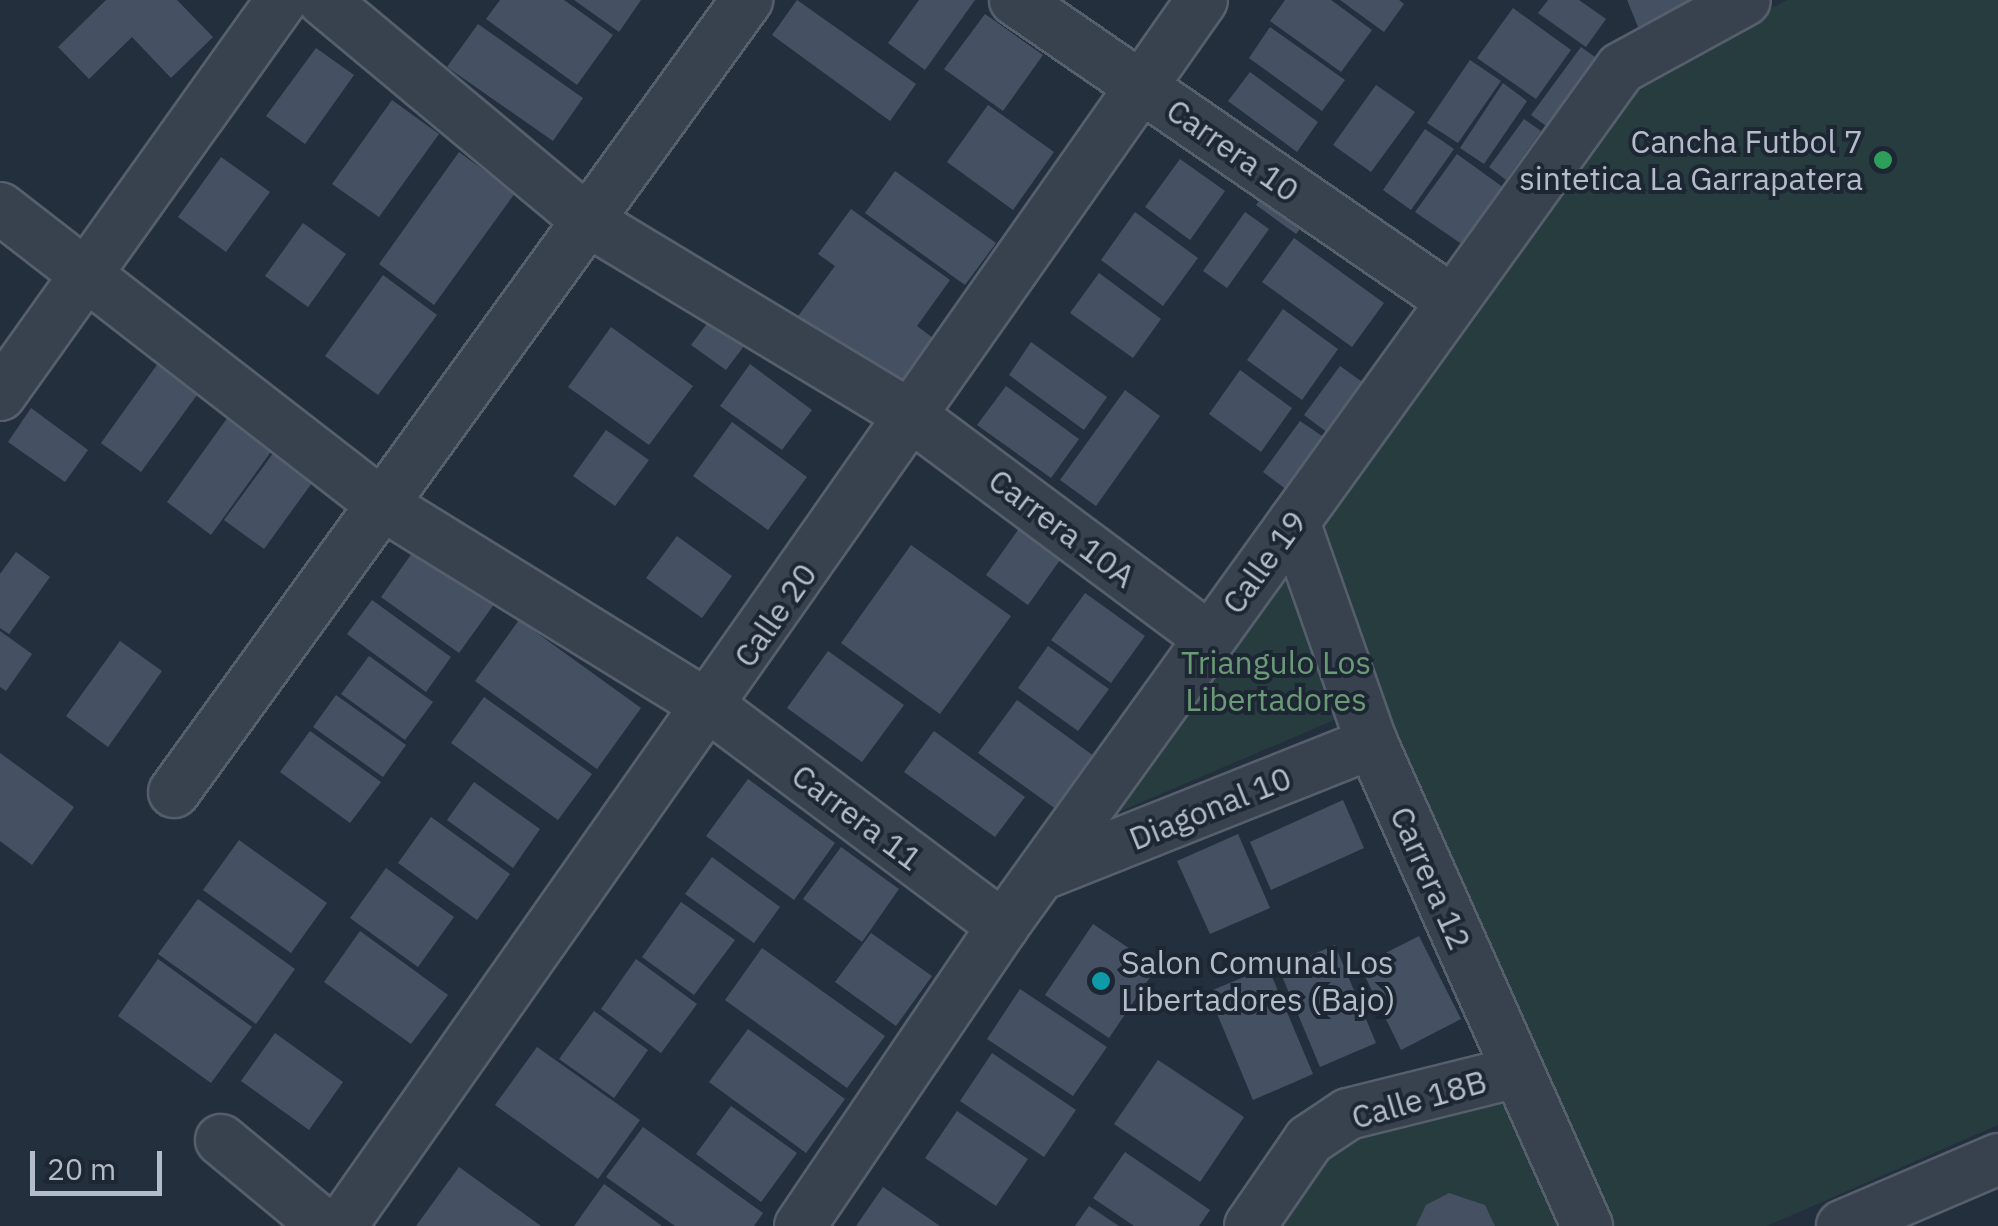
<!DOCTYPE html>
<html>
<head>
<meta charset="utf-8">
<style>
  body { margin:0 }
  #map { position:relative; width:1998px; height:1226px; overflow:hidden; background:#242f3e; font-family:"IBM Plex Sans",sans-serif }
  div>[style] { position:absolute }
  .green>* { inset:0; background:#263c3f }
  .building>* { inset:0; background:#455162 }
  .roads { filter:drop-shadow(2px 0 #565f6c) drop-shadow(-2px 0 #565f6c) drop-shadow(0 2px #565f6c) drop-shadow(0 -2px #565f6c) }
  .minor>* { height:50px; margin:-25px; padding:0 25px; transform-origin:25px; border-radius:25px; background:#38414e }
  .dots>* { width:28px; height:28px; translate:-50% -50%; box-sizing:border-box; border:5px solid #1d2633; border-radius:50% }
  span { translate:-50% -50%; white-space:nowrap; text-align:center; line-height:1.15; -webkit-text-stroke:8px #1d2633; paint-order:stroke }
  .poi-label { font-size:32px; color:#b4bcc9 }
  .right { translate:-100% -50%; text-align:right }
  .left { translate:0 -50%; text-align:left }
  .street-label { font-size:32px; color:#b4bcc9 }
  .park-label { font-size:32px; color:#6b9a76 }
  .scale { position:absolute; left:30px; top:1151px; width:132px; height:45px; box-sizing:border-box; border:5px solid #b4bcc9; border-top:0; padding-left:12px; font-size:30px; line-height:35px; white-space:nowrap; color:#b4bcc9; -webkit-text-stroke:8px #1d2633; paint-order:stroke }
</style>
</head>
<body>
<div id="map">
  <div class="green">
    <i style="clip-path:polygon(1787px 0,1998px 0,1998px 1125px,1767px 1226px,1605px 1226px,1311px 530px,1633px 80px)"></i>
    <i style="clip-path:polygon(1288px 563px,1353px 712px,1107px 817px)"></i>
    <i style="clip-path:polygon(1503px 1093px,1569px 1226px,1269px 1226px,1324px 1147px)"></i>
  </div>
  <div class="building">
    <i style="clip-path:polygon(106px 0,177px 0,213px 37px,171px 78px,132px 37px,89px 79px,58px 47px)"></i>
    <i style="clip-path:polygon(500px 0,564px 0,613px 35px,577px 85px,486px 19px)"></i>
    <i style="clip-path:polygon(574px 0,641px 0,619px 32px)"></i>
    <i style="clip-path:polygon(797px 0,916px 84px,890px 121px,772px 35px)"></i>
    <i style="clip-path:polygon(919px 0,975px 0,925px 70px,888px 43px)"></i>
    <i style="clip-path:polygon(1285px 0,1331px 0,1372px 30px,1341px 72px,1270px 21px)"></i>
    <i style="clip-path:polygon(1340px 0,1399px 0,1404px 4px,1384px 32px)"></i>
    <i style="clip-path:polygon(1548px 0,1579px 0,1606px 19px,1586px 47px,1538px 13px)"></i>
    <i style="clip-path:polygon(1627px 0,1701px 0,1638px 27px)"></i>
    <i style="clip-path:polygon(1513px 8px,1571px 50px,1536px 99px,1477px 58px)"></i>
    <i style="clip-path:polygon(985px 14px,1043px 55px,1003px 111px,944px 69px)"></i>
    <i style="clip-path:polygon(478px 24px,583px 98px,553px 141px,447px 67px)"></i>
    <i style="clip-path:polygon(1270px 27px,1345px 80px,1322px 111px,1249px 58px)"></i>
    <i style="clip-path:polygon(1581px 47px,1598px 59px,1549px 128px,1531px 115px)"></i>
    <i style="clip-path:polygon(316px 48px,354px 75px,305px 144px,266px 116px)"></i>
    <i style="clip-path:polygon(1470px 60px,1501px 81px,1458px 143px,1427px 123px)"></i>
    <i style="clip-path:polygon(1250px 72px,1318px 122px,1297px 152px,1228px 101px)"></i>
    <i style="clip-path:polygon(1503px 83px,1527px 101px,1484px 164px,1460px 148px)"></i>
    <i style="clip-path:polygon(1376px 85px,1415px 112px,1371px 172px,1333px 145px)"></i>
    <i style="clip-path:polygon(392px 100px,439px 134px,379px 217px,332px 184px)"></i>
    <i style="clip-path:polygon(988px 105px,1054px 152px,1013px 210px,947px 162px)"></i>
    <i style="clip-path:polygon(1524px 119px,1541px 131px,1506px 180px,1489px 167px)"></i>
    <i style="clip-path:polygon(1425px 129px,1454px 149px,1411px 210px,1383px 190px)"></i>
    <i style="clip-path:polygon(459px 152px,515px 193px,434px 305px,379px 264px)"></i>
    <i style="clip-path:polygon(1457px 154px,1504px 188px,1463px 245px,1415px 212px)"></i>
    <i style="clip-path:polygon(221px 157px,270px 192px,226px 252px,178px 217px)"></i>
    <i style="clip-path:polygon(1180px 159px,1225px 191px,1190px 240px,1145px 207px)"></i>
    <i style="clip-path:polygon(895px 171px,996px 243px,965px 285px,865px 213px)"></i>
    <i style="clip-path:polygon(1273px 181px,1314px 211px,1296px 234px,1256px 205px)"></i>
    <i style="clip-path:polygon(851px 209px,950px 280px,917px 326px,933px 338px,892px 394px,793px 323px,835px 266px,818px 254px)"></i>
    <i style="clip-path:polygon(1135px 212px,1198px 258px,1163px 306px,1101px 260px)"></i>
    <i style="clip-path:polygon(1245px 212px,1269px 229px,1227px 288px,1203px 271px)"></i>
    <i style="clip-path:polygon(303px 223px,346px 254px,308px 307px,265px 276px)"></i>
    <i style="clip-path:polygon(1294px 238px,1384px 303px,1352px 347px,1262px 282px)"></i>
    <i style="clip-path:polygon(1099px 273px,1161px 319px,1133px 358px,1070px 313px)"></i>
    <i style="clip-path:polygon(383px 275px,437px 315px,378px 395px,325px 356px)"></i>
    <i style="clip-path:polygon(1283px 309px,1338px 349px,1302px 400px,1247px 360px)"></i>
    <i style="clip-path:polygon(712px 317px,747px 342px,726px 370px,691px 345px)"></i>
    <i style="clip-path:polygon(611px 327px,693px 386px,649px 445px,568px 387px)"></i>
    <i style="clip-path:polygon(1031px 342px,1107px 397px,1084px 430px,1009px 375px)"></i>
    <i style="clip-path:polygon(164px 355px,205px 384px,141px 472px,101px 443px)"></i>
    <i style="clip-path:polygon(750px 364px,812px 410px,782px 450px,720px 406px)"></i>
    <i style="clip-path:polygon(1340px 366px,1368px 386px,1332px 436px,1304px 415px)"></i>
    <i style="clip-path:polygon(1240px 370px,1292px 408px,1261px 452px,1209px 414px)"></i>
    <i style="clip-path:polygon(1006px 386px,1079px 439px,1051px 478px,977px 425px)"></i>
    <i style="clip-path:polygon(1125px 390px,1160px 416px,1096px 506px,1060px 480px)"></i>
    <i style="clip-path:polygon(31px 408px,88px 450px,65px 482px,8px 442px)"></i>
    <i style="clip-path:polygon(233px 410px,278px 442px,211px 535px,167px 502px)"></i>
    <i style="clip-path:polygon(1300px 421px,1325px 438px,1287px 490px,1263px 472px)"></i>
    <i style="clip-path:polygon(732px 422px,807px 477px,768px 530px,693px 476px)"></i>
    <i style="clip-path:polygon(606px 430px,649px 460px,615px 506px,573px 476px)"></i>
    <i style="clip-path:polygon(277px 448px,317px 476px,264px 549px,224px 520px)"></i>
    <i style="clip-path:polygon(1023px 523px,1065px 553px,1028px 605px,986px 575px)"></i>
    <i style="clip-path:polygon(677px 536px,732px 576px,702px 618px,646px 578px)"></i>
    <i style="clip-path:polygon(911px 545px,1011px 616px,940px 714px,841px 643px)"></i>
    <i style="clip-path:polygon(417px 546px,495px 603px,459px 653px,381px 597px)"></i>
    <i style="clip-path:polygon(16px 552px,50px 577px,9px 634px,0 628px,0 574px)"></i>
    <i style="clip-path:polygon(1085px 593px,1145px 636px,1111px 683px,1051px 640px)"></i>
    <i style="clip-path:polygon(372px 600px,451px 657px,426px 692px,347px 634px)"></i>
    <i style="clip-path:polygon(519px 620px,641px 708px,597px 769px,475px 681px)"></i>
    <i style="clip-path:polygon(0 631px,32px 654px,6px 691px,0 687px)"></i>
    <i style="clip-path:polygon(120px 641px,162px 671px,108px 747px,66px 716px)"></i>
    <i style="clip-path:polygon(1048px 646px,1109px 689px,1078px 731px,1018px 688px)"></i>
    <i style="clip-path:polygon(828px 651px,904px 705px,862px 762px,787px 708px)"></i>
    <i style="clip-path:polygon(369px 656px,433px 702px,405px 740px,341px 694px)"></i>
    <i style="clip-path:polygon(336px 695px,406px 745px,383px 777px,313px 727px)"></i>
    <i style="clip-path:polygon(484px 697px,592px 774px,558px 820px,451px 743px)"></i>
    <i style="clip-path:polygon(1017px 700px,1098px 759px,1060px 812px,978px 753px)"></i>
    <i style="clip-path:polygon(310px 731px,381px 782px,350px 823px,280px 772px)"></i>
    <i style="clip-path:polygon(934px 731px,1025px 797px,995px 837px,904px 772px)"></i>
    <i style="clip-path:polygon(0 753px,74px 807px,32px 865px,0 841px)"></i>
    <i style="clip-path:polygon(748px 779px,835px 843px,794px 900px,706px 836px)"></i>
    <i style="clip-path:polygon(474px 782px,540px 829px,513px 868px,447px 820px)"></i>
    <i style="clip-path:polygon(1343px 800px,1364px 848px,1271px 890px,1250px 842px)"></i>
    <i style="clip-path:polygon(431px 817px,510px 874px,477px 920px,398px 863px)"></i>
    <i style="clip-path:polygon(1238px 834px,1270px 908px,1210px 934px,1177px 861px)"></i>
    <i style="clip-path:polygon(239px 840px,327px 903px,291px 953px,203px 890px)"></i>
    <i style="clip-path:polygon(841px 847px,899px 889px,862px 942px,803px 899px)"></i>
    <i style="clip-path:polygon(712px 857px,780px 907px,754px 943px,685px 894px)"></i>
    <i style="clip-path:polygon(386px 868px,454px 917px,418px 967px,350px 918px)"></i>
    <i style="clip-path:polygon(198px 899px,295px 969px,256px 1024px,158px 954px)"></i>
    <i style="clip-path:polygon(681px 902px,735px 940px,694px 995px,642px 957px)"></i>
    <i style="clip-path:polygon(1093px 924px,1157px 967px,1109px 1038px,1045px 995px)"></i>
    <i style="clip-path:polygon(360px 931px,448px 995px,411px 1044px,324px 982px)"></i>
    <i style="clip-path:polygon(871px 933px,932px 976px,896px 1026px,835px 982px)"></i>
    <i style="clip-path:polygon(1419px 936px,1461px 1019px,1401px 1050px,1360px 966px)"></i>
    <i style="clip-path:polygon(1335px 945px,1376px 1043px,1320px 1067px,1279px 969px)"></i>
    <i style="clip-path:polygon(762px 948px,885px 1036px,847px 1088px,725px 1000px)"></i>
    <i style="clip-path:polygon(158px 959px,252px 1027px,211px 1083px,118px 1016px)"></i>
    <i style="clip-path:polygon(636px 959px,697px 1004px,661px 1053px,601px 1009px)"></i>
    <i style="clip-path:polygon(1268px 967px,1313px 1074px,1253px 1100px,1208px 992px)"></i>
    <i style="clip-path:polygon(1020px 989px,1107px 1047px,1073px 1096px,987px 1039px)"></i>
    <i style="clip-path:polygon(594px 1011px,648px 1050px,614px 1098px,559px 1059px)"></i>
    <i style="clip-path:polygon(748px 1029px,845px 1099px,806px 1153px,709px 1082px)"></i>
    <i style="clip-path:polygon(275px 1033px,343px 1082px,309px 1130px,241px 1081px)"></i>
    <i style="clip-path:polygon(537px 1047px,640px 1120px,598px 1179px,495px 1105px)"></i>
    <i style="clip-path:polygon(992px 1053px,1076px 1110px,1044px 1157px,960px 1101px)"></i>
    <i style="clip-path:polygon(1158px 1060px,1244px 1117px,1200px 1182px,1114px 1124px)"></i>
    <i style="clip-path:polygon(731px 1106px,797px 1153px,761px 1202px,696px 1154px)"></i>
    <i style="clip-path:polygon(957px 1111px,1028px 1159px,996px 1206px,925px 1158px)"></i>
    <i style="clip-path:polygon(643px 1127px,763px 1213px,754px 1226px,675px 1226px,606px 1177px)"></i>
    <i style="clip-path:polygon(1125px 1152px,1210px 1210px,1199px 1226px,1134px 1226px,1093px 1198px)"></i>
    <i style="clip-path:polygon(459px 1167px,541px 1226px,416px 1226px)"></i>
    <i style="clip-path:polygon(604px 1184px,662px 1226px,574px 1226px)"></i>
    <i style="clip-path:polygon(883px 1187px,940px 1226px,856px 1226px)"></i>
    <i style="clip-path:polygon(1449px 1193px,1485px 1205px,1495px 1226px,1416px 1226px,1426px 1205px)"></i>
    <i style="clip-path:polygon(1089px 1206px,1119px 1226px,1075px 1226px)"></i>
  </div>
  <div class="roads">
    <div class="minor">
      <i style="left:323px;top:0;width:345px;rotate:39.8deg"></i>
      <i style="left:588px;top:221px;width:381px;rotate:31.1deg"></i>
      <i style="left:914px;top:418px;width:368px;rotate:36.7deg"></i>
      <i style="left:1015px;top:0;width:529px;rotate:34.53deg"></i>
      <i style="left:0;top:208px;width:485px;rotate:37.8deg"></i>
      <i style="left:383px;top:505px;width:384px;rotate:31.7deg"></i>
      <i style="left:710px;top:707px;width:366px;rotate:36.8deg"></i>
      <i style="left:0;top:395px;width:485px;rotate:-54.5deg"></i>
      <i style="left:1294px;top:522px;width:234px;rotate:70.6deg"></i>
      <i style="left:1372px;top:743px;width:529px;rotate:66deg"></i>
      <i style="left:174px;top:792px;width:978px;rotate:-54.11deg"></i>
      <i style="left:1048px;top:872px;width:349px;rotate:-21.7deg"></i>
      <i style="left:221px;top:1140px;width:135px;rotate:39.6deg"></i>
      <i style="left:341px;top:1226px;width:1498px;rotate:-54.92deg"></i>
      <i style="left:800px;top:1226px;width:362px;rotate:-55.9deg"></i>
      <i style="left:1003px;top:926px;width:1057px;rotate:-54.24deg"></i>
      <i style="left:1621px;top:68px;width:141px;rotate:-28.7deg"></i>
      <i style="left:1250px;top:1226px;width:104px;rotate:-55.5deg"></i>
      <i style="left:1309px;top:1140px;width:47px;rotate:-33.7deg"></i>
      <i style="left:1348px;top:1114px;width:174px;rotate:-14deg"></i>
      <i style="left:1842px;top:1226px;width:170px;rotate:-23.2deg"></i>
    </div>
  </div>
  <div class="dots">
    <i style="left:1883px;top:160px;background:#2e9e5b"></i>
    <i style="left:1101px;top:981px;background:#0f9aa8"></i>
  </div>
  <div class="poi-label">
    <span class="right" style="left:1863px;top:160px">Cancha Futbol 7<br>sintetica La Garrapatera</span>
    <span class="left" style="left:1121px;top:981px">Salon Comunal Los<br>Libertadores (Bajo)</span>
  </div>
  <div class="street-label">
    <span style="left:1233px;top:150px;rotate:35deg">Carrera 10</span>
    <span style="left:1062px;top:528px;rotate:37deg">Carrera 10A</span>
    <span style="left:1264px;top:562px;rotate:-54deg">Calle 19</span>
    <span style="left:775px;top:615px;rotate:-55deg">Calle 20</span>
    <span style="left:1210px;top:808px;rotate:-22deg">Diagonal 10</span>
    <span style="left:857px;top:817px;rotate:37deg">Carrera 11</span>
    <span style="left:1431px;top:878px;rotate:66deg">Carrera 12</span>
    <span style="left:1419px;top:1099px;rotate:-16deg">Calle 18B</span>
  </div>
  <div class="park-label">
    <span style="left:1276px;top:681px">Triangulo Los<br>Libertadores</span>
  </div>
  <div class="scale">20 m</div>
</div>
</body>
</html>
